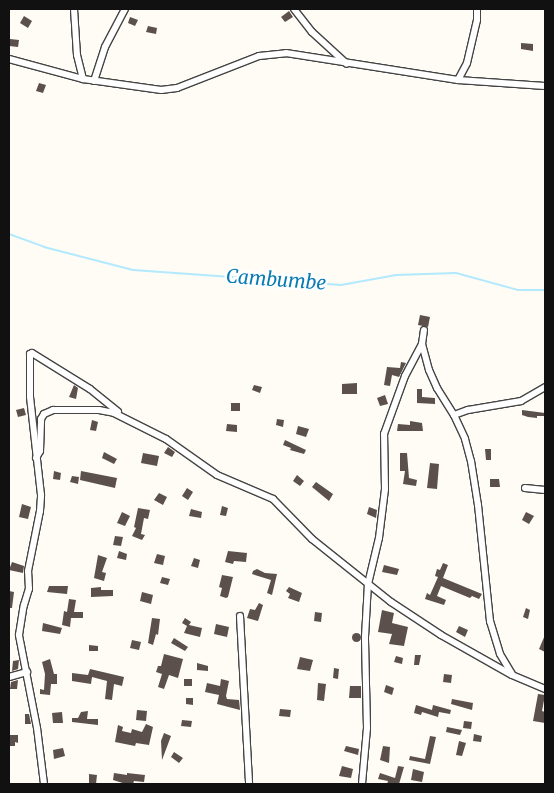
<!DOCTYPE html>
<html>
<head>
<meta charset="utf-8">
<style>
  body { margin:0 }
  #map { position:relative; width:554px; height:793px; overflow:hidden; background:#fffcf5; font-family:Merriweather,serif }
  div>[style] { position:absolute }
  .stream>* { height:2px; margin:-1px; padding:0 1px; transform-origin:1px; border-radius:1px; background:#b2e9fd }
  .building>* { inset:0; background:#5b504c }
  .round { border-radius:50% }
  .roads { filter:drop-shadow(1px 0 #444) drop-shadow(-1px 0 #444) drop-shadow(0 1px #444) drop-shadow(0 -1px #444) }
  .street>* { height:6px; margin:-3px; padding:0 3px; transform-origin:3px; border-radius:3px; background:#fff }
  span { translate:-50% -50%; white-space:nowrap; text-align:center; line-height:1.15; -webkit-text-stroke:5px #fff; paint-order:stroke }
  .water-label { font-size:19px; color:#097bb4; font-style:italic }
  .frame { position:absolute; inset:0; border:10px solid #111; pointer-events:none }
</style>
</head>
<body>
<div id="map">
  <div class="stream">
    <i style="left:9px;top:234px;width:37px;rotate:20deg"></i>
    <i style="left:44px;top:247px;width:92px;rotate:14.5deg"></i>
    <i style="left:133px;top:270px;width:209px;rotate:4.1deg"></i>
    <i style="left:341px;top:285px;width:56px;rotate:-10.3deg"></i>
    <i style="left:396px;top:275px;width:60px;rotate:-1.9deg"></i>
    <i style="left:456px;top:273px;width:64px;rotate:15.3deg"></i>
    <i style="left:518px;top:290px;width:27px"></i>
  </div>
  <div class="building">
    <i style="clip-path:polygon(289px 11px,293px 17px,285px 22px,281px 17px)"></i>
    <i style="clip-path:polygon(24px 16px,32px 21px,28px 28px,20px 23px)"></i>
    <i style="clip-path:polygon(130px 17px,138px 20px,135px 26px,128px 23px)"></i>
    <i style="clip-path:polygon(148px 26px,157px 28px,156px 34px,146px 32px)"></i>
    <i style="clip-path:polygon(10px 39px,19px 40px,18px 47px,9px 46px)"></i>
    <i style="clip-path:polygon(521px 43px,533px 44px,533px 51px,521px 49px)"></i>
    <i style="clip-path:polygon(39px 83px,46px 85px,43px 93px,36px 91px)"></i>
    <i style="clip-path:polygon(420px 315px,430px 317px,428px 327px,418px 325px)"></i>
    <i style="clip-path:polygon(401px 362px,406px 363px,399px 377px,392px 375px,390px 386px,384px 385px,387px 367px,400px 368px)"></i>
    <i style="clip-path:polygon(357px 383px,357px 394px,342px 394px,342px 384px)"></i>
    <i style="clip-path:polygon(74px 385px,78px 388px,76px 399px,69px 397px)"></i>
    <i style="clip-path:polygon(254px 385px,262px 387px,260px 393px,252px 390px)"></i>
    <i style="clip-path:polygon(417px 389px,422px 389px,422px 397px,435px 398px,435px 404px,417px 403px)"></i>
    <i style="clip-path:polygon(385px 395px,388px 404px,380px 406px,377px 398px)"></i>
    <i style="clip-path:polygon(231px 403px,240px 403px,240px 411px,231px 411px)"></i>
    <i style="clip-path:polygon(24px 408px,26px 415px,18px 417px,16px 410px)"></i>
    <i style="clip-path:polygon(522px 410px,545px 413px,545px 416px,537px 416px,537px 418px,528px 417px,522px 415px)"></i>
    <i style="clip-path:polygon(277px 419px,284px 420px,283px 427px,276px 425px)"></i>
    <i style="clip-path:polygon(92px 420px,98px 422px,96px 431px,90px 430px)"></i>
    <i style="clip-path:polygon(410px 421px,422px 423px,423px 431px,397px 431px,398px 424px,410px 425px)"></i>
    <i style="clip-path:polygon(227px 424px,237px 425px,237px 432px,226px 431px)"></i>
    <i style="clip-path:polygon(298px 426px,309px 429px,306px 437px,296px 434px)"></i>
    <i style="clip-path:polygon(285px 440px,306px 450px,304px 454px,290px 450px,291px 448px,283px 445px)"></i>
    <i style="clip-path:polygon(168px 447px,175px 452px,172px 457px,164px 453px)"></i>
    <i style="clip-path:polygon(485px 449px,491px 449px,491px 460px,486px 460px)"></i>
    <i style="clip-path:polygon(104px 452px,117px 459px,114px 464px,102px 458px)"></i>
    <i style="clip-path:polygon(143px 453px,159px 456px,157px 466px,141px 463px)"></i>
    <i style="clip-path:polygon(400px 453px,407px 453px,409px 478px,417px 480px,416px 486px,403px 484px,405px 471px,400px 471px)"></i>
    <i style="clip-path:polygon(430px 463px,439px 464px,437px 489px,427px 488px)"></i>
    <i style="clip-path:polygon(54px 471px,61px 473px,60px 480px,53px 479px)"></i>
    <i style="clip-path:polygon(81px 471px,117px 478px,115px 488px,80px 480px)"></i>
    <i style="clip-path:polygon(297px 475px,304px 481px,300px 486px,293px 481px)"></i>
    <i style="clip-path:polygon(72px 476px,79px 477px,78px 484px,70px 482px)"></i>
    <i style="clip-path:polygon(490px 479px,499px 479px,500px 487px,490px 487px)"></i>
    <i style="clip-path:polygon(316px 482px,333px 494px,329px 501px,312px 487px)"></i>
    <i style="clip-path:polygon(187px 488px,193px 492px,188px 500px,182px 496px)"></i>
    <i style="clip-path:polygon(159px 493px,167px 497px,163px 505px,154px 500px)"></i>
    <i style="clip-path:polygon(22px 504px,31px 507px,28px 519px,19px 517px)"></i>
    <i style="clip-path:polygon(222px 506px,228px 508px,226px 516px,220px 515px)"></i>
    <i style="clip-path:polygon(369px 507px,377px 510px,376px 518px,367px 514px)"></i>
    <i style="clip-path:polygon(138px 508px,150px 510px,148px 519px,144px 518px,141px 534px,145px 535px,142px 540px,132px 536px,136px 528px,134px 527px)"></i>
    <i style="clip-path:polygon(191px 509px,202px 512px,201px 518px,189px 516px)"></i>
    <i style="clip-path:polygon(122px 512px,130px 516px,125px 526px,117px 523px)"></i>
    <i style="clip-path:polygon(526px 512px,534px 516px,529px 524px,522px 520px)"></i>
    <i style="clip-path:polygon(115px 536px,123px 537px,121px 546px,113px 545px)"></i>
    <i style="clip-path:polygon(119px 551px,127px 554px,126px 560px,117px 558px)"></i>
    <i style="clip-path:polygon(228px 551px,247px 553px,246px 562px,234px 561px,233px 564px,225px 562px)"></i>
    <i style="clip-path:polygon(157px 554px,165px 556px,163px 565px,154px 563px)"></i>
    <i style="clip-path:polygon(98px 555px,107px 558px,102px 572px,106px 573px,104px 581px,94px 578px)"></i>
    <i style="clip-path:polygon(194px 558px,200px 560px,198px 568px,191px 566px)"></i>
    <i style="clip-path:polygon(12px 562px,24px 566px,23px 573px,9px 570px)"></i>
    <i style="clip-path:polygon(443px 563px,448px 565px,443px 578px,482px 594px,479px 599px,472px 596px,470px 598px,441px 586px,437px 596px,446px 600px,444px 605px,425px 599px,427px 593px,430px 595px,438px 577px,435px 576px,437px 569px,440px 570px)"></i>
    <i style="clip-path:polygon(384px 565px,399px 569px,397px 575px,382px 572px)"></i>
    <i style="clip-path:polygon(257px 569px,265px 573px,277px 574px,272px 595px,267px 593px,271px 580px,252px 574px,253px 571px)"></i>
    <i style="clip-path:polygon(222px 575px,233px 577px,228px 597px,226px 598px,220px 596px,222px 588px,219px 587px)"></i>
    <i style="clip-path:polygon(162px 577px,170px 579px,168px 585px,160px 583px)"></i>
    <i style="clip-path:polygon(49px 586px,68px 586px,67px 594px,47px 592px)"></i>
    <i style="clip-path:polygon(101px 587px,101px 590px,113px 590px,113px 596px,91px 597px,91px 588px)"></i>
    <i style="clip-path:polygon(289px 587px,302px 593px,299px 602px,288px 598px,290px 594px,286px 591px)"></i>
    <i style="clip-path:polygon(9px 591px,14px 592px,12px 608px,9px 608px)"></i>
    <i style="clip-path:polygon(142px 592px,153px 595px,151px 604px,140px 601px)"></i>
    <i style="clip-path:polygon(69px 599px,76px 600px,74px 612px,83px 612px,83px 618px,71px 618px,70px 627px,62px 625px,64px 611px,67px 612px)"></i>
    <i style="clip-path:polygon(259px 603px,263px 605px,258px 621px,247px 618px,250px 609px,255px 610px)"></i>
    <i style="clip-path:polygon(526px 608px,530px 610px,528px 619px,523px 617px)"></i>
    <i style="clip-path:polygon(382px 610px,394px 613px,392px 623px,408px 627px,404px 646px,389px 644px,392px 634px,378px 632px)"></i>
    <i style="clip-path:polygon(315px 612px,322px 613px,321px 622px,314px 621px)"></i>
    <i style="clip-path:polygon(152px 618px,160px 619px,158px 635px,156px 634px,153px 645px,148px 643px)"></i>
    <i style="clip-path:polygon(185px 618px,191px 622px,189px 625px,202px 628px,200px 637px,184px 633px,187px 626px,182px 623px)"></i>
    <i style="clip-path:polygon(43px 623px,62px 628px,60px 634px,42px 631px)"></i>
    <i style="clip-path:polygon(216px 624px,229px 627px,227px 637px,214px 634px)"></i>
    <i style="clip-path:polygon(459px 626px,468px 630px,465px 637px,456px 632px)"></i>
    <i class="round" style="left:351.5px;top:632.5px;width:9px;height:9px"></i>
    <i style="clip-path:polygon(545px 635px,545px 652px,539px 649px)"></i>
    <i style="clip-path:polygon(174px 638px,188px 647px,185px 651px,171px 643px)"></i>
    <i style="clip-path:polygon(132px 640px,141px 642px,139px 650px,130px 648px)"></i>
    <i style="clip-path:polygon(89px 645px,98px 646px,98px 651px,89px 651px)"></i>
    <i style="clip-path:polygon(164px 654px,183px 659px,178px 678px,169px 675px,164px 689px,158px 687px,162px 674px,156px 672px,158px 666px,161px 666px)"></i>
    <i style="clip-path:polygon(415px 655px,421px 655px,419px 665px,414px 665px)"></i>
    <i style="clip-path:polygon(396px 656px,403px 658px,402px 664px,394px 662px)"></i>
    <i style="clip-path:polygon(300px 657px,313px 660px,310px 671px,297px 669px)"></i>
    <i style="clip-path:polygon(50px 659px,54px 674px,57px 674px,57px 684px,51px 684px,50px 695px,40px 694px,40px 689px,44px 690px,45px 674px,42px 662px)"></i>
    <i style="clip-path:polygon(19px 660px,18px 669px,12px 671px,13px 661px)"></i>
    <i style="clip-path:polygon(197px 663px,208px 666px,208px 671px,197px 670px)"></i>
    <i style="clip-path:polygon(334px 668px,339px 669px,338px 679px,333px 678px)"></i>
    <i style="clip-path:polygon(90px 669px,124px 677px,122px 686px,114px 684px,112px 700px,105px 699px,107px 681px,92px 677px,91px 684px,72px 681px,72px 673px,88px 675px)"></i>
    <i style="clip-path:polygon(444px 674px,452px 675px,451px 683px,443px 682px)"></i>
    <i style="clip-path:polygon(184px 679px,192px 679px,192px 686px,184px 686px)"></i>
    <i style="clip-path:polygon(221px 679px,229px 681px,226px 696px,227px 699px,239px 700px,240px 710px,217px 704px,219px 695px,205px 692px,207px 683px,220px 686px)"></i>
    <i style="clip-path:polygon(18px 680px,17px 689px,10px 689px,11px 682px)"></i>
    <i style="clip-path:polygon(318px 683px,326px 684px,324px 701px,317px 700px)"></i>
    <i style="clip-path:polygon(386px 685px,394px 688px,392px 695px,384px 692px)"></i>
    <i style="clip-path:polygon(350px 686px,361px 686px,361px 698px,349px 698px)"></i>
    <i style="clip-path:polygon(538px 694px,545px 695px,542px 711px,545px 712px,545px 723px,533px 721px)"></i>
    <i style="clip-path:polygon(186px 698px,193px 698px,193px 705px,186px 704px)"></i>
    <i style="clip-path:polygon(452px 699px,473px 703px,472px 710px,451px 704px)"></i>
    <i style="clip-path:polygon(416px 705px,432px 710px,433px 705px,451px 710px,450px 714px,439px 712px,438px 717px,422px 712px,421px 715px,414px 713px)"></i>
    <i style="clip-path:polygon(280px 709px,291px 710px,290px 717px,279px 716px)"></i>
    <i style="clip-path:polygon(137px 710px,147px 711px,146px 721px,136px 720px)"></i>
    <i style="clip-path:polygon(88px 711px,87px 719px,98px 719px,98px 725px,72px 722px,72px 718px,78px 718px,81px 712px)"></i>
    <i style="clip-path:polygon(62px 712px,63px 723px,53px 723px,52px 713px)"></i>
    <i style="clip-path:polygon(25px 714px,29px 714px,31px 724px,25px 724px)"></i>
    <i style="clip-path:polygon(182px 720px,192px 721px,191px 727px,181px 726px)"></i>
    <i style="clip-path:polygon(464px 721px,472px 722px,471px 729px,463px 728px)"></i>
    <i style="clip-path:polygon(146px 724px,153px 727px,149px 745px,136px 743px,135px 746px,115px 742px,118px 725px,123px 727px,122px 731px,131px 733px,132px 729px,142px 732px)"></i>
    <i style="clip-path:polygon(447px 727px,462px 730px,460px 735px,446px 732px)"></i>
    <i style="clip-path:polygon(164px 733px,171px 736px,162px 760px,161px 741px)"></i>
    <i style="clip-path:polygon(474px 734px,482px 736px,481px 742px,473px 741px)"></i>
    <i style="clip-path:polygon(9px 735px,18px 735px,18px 743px,15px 742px,15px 746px,9px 746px)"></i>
    <i style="clip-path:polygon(430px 736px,436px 737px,430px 764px,409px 760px,410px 756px,425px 759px)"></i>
    <i style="clip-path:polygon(459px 741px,466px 743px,462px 756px,456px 755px)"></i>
    <i style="clip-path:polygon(346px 746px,359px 749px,358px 755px,344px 751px)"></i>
    <i style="clip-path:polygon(383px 746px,390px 747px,389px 763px,380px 760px)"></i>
    <i style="clip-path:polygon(63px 748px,65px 756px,54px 759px,53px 750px)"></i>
    <i style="clip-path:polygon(174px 752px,183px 758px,179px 763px,171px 757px)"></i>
    <i style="clip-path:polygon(342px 766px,353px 769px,351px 778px,339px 776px)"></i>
    <i style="clip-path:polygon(398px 766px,404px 767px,399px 784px,387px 784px,388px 781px,378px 779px,380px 773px,395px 778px)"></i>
    <i style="clip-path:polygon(413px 769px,424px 772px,422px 782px,411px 780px)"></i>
    <i style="clip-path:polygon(114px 773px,127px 775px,127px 773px,145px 775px,144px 782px,134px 781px,133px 784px,126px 784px,113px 780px)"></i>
    <i style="clip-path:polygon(89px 774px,97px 775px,96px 784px,89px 783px)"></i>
  </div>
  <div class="roads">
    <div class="street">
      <i style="left:74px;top:9px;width:46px;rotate:86.3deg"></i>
      <i style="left:77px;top:55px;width:25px;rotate:76deg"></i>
      <i style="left:294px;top:9px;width:29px;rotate:52deg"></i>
      <i style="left:312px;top:32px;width:47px;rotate:42.4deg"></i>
      <i style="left:9px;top:59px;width:77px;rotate:15.1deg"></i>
      <i style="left:83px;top:79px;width:79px;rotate:8deg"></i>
      <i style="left:161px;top:90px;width:16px;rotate:-7deg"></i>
      <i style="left:177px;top:88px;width:88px;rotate:-21.3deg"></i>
      <i style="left:259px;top:56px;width:27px;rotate:-6deg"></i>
      <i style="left:286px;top:53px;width:174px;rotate:8.9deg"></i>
      <i style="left:458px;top:80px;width:87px;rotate:3.9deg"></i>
      <i style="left:458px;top:80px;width:19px;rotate:-62deg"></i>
      <i style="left:467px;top:63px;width:44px;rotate:-76.9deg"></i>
      <i style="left:477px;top:20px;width:11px;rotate:-90deg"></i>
      <i style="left:94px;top:81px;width:36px;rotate:-72deg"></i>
      <i style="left:105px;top:47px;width:43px;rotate:-62.2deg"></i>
      <i style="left:422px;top:344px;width:27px;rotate:75deg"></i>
      <i style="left:429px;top:370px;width:20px;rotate:66deg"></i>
      <i style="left:437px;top:388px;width:32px;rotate:58deg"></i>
      <i style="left:454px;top:415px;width:26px;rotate:65deg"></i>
      <i style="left:465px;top:439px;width:23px;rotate:75deg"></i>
      <i style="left:471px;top:461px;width:45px;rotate:81deg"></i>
      <i style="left:478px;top:505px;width:117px;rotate:84.1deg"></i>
      <i style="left:490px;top:621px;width:34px;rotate:73deg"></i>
      <i style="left:500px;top:654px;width:23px;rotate:59deg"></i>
      <i style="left:454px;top:415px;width:15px;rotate:-20deg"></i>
      <i style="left:468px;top:410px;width:54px;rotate:-9.6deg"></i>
      <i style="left:521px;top:401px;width:28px;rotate:-30deg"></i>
      <i style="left:36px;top:458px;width:8px;rotate:-60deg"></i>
      <i style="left:40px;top:451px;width:32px;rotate:-88deg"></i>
      <i style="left:41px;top:419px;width:6px;rotate:-59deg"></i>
      <i style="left:44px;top:414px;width:10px;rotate:-24deg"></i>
      <i style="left:53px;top:410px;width:46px"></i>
      <i style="left:99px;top:410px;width:15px;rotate:11deg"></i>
      <i style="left:114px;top:413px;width:58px;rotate:26.6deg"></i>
      <i style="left:166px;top:439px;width:62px;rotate:35.2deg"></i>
      <i style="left:217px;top:475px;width:61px;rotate:23.2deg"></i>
      <i style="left:273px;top:499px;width:56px;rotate:45.7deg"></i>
      <i style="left:312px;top:539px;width:101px;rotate:38.6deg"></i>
      <i style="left:391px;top:602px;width:60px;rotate:33.4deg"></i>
      <i style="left:441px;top:635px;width:81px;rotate:29.4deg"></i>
      <i style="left:512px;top:675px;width:36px;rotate:23deg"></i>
      <i style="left:525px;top:488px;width:20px;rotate:6deg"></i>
      <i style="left:240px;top:616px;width:168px;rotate:86.9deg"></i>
      <i style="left:9px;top:677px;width:19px;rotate:-16deg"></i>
      <i style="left:44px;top:784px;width:56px;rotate:-97.1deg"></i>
      <i style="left:37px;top:728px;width:95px;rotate:-101deg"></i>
      <i style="left:19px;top:635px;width:30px;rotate:-81deg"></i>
      <i style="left:24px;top:605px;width:17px;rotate:-73deg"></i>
      <i style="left:29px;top:589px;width:18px;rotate:-93deg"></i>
      <i style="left:28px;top:571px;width:61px;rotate:-78.7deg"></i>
      <i style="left:40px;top:511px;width:16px;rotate:-86deg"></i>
      <i style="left:41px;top:495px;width:99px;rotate:-96.4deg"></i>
      <i style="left:30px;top:397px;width:43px;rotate:-90deg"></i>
      <i style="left:30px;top:354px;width:2px;rotate:-27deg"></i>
      <i style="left:32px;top:353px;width:68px;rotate:31.8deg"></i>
      <i style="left:90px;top:389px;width:36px;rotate:39deg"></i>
      <i style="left:362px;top:784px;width:56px;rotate:-84.9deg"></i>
      <i style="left:367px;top:728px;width:91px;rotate:-91.3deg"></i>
      <i style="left:365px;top:637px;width:53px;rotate:-86.8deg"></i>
      <i style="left:368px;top:584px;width:47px;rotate:-76.6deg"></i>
      <i style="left:379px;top:538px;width:49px;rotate:-83deg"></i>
      <i style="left:385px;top:489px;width:55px;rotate:-91deg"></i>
      <i style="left:384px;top:434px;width:62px;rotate:-70.1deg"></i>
      <i style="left:405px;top:376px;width:36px;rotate:-62deg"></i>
      <i style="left:422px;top:344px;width:14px;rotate:-82deg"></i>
    </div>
  </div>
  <div class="water-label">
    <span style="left:276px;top:280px;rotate:4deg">Cambumbe</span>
  </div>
  <div class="frame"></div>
</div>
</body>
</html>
